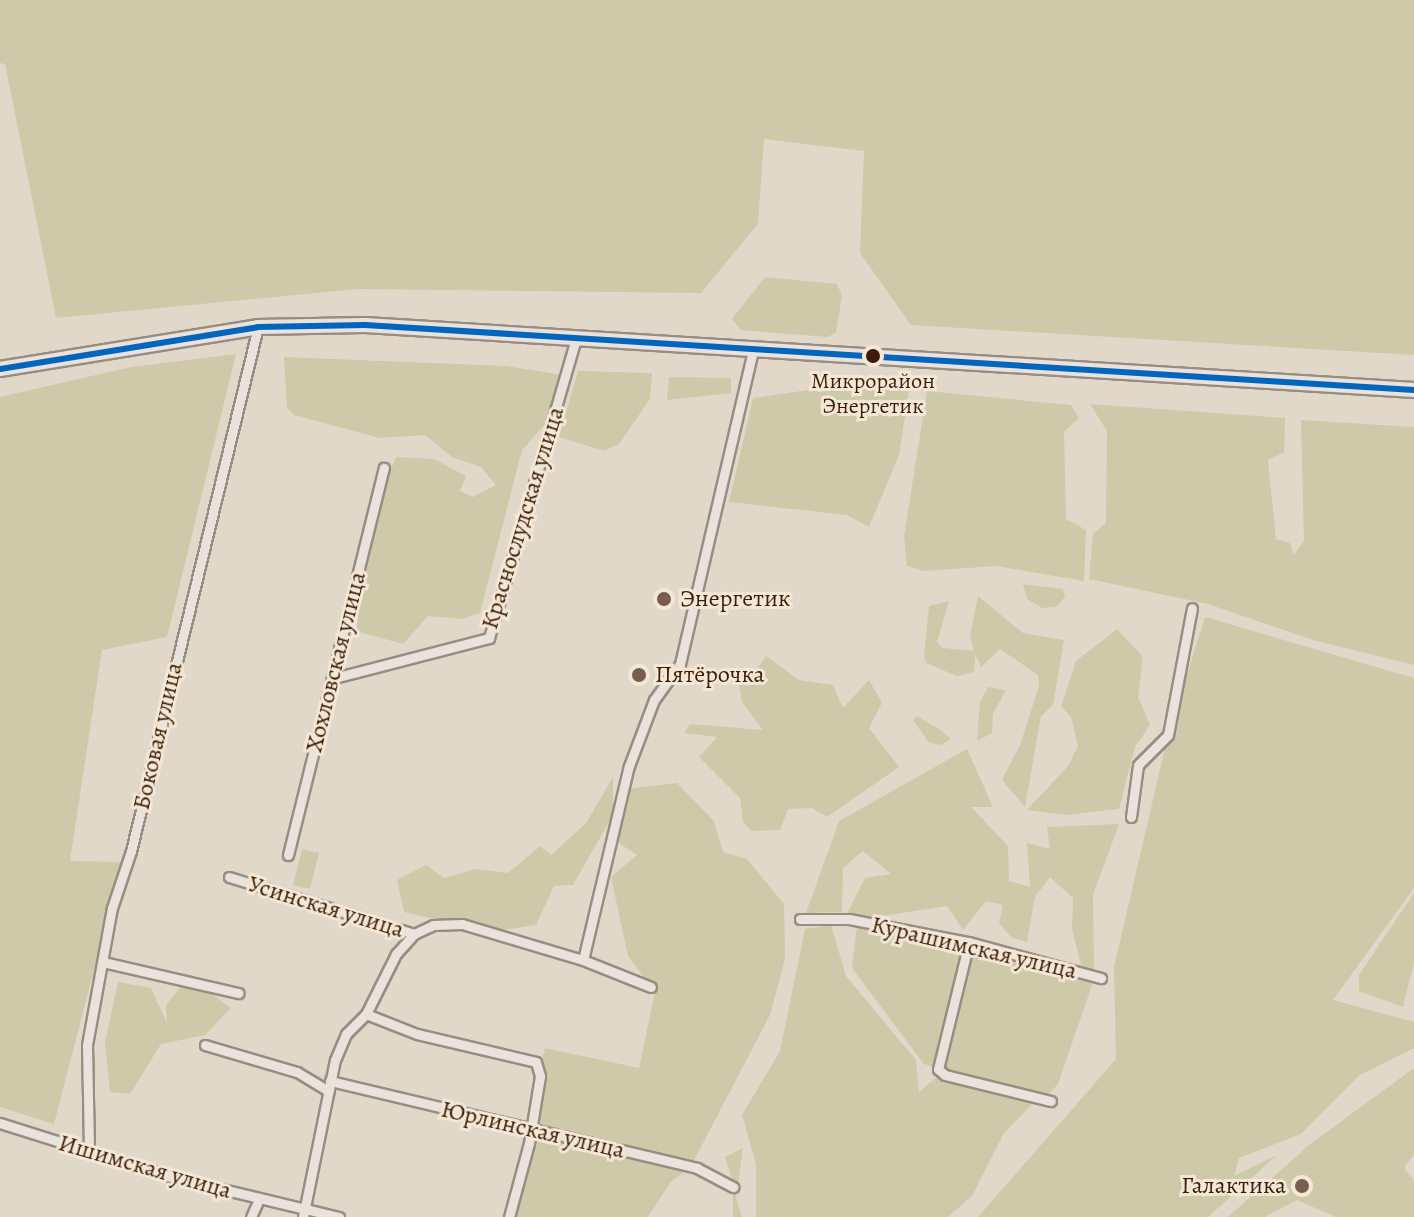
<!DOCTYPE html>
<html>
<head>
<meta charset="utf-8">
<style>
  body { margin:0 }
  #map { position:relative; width:1414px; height:1217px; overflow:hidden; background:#e2d8ca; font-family:Alegreya,serif }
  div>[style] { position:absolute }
  .green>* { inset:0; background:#cec9a9 }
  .roads { filter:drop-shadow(2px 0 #978d82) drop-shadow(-2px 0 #978d82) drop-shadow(0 2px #978d82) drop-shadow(0 -2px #978d82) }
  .street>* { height:9px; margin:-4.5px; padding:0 4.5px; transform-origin:4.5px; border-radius:4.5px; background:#e9e3dc }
  .secondary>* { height:14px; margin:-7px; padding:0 7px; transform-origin:7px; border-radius:7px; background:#e9e3dc }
  .bus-1>* { height:6px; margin:-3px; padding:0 3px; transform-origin:3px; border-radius:3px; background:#0065bd }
  .dots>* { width:22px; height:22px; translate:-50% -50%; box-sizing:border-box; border:4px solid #f3e7d6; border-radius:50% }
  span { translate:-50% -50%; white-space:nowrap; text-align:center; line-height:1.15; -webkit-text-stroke:6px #f3e7d6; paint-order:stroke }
  .bus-label { font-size:22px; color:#3d1d09 }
  .street-label { font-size:24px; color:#3d1d09 }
  .poi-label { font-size:24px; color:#3d1d09 }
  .left { translate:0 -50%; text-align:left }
  .right { translate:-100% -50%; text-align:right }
</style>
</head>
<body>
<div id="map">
  <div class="green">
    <i style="clip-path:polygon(0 0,1414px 0,1414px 355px,911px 325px,860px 253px,864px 151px,764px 139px,758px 224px,701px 293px,357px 289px,56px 318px,5px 64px,0 63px)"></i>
    <i style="clip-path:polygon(765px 277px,837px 284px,842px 296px,836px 332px,828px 337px,741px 330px,732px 319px)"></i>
    <i style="clip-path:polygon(236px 354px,167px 637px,102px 650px,70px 861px,122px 862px,54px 1124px,0 1107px,0 397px,131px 367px)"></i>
    <i style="clip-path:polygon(284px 357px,506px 366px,563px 375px,546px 423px,522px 450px,480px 613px,461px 619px,428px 616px,403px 644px,356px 631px,370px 520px,396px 457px,434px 459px,466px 476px,460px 491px,473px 497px,496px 485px,481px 467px,452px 457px,425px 435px,380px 438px,294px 415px,287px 408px)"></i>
    <i style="clip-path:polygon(578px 371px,652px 373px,650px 399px,619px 444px,604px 451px,559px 437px)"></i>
    <i style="clip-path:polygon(669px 377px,731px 378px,731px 393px,667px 400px)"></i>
    <i style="clip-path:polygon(842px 385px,909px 391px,899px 455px,869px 527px,847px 515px,729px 502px,753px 398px)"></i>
    <i style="clip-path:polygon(927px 391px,1071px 405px,1079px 418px,1064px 432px,1066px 519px,1086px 530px,1084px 581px,996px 566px,924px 571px,907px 566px,904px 536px)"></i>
    <i style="clip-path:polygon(1090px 404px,1285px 418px,1284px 452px,1268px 460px,1276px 539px,1290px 543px,1294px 555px,1304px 541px,1301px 420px,1414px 427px,1414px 665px,1313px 640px,1208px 604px,1089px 579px,1093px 534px,1106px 523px,1107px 431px)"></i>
    <i style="clip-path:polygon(1023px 584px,1063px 589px,1065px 597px,1056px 607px,1042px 608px,1027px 599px)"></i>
    <i style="clip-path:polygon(978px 596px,1023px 633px,1064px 640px,1053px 705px,1041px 716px,1025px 807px,1002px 780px,1020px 745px,1039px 686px,1038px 675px,1000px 649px,981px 667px,975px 654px,974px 672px,957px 676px,926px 663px,924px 656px,929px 606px,949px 601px,937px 642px,943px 648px,974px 651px,970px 637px)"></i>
    <i style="clip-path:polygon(1205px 617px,1414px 678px,1414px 888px,1333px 1000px,1414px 1022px,1414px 1048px,1360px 1075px,1301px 1134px,1239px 1158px,1234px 1176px,1277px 1155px,1208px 1217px,978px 1217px,1116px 1059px,1114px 967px,1168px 735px)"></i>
    <i style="clip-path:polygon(1117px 629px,1143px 657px,1138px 697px,1150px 725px,1135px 747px,1119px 809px,1066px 815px,1027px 810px,1068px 766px,1078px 746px,1071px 717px,1061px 706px,1076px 661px)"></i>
    <i style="clip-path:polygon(766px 656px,799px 680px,833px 685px,843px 708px,869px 680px,882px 703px,869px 728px,899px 767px,827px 817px,812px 808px,788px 809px,780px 830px,751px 831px,743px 822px,740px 798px,699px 757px,717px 737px,684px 733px,690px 724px,763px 730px,742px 702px,739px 685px,750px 679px)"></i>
    <i style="clip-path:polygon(988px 687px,1006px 690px,993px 714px,992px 733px,977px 741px,980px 702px)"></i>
    <i style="clip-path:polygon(917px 716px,939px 729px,951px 739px,941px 745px,929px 743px,913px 720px)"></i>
    <i style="clip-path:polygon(967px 749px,993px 807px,971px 807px,1008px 846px,1009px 881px,1030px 887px,1027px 843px,1050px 849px,1047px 827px,1119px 824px,1093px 895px,1094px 970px,1081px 965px,1072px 929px,1073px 898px,1050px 877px,1035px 897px,1027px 942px,1012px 938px,999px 923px,1003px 905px,986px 901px,963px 930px,947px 906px,863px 919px,846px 915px,865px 878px,891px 874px,863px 851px,843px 868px,842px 912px,806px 913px,839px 821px)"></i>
    <i style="clip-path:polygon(613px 777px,613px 815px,573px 885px,554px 886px,536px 925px,491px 932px,404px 912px,397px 880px,426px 865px,444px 878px,476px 869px,508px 873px,540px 846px,551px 855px,586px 823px)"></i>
    <i style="clip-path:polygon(677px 783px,714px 821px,723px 852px,747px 859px,784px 904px,785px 959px,770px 1015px,691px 1166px,670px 1183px,648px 1217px,507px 1217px,545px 1048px,639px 1068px,655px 992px,628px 956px,611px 877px,637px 855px,617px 842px,627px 789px)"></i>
    <i style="clip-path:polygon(302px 849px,319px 853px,310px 889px,293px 885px)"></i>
    <i style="clip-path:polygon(1414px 893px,1414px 962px,1403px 1007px,1359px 991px,1359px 975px)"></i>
    <i style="clip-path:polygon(831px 925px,846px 976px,916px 1060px,919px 1092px,945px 1070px,924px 1064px,852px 968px,857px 926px,972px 946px,1094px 979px,1058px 1084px,1048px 1095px,1005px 1085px,1036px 1100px,1004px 1133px,972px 1196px,948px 1217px,756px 1217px,756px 1164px,742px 1115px,780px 1051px,805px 929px)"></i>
    <i style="clip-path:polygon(189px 977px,231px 1008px,205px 1035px,161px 1044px,130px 1094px,110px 1092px,105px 1042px,118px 982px,151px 988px,167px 1023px,166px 1005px)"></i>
    <i style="clip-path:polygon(1414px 1068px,1414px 1154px,1404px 1168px,1414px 1181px,1414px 1217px,1336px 1217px,1297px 1200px,1265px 1217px,1228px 1217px,1309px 1145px)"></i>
    <i style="clip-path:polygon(743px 1148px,736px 1198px,742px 1217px,733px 1217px,733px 1182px,725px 1157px)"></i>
  </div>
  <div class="roads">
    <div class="street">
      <i style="left:334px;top:678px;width:160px;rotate:-14.5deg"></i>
      <i style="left:489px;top:638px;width:312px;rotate:-73.8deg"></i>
      <i style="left:1131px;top:817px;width:52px;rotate:-82.3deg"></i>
      <i style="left:1138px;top:765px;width:42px;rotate:-45deg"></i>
      <i style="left:1168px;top:735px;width:129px;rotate:-79.3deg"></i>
      <i style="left:288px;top:855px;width:399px;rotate:-76.1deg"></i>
      <i style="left:229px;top:877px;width:194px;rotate:17.1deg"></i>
      <i style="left:414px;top:934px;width:21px;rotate:-25deg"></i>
      <i style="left:433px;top:925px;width:29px;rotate:-2deg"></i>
      <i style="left:462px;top:924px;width:126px;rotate:16.6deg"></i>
      <i style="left:583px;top:960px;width:73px;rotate:21.7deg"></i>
      <i style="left:800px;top:919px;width:49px"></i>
      <i style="left:849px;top:919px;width:122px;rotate:10.9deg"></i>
      <i style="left:969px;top:942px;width:137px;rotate:15.3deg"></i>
      <i style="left:969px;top:942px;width:131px;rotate:103.7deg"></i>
      <i style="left:938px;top:1069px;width:9px;rotate:41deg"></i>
      <i style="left:945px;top:1075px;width:109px;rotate:13.8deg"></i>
      <i style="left:583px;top:960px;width:199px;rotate:-76.7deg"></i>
      <i style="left:629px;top:766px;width:71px;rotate:-69.3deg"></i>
      <i style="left:654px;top:700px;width:44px;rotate:-54.2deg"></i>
      <i style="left:680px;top:664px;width:322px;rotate:-76.9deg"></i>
      <i style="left:103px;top:962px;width:139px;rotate:12.9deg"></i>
      <i style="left:366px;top:1014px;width:55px;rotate:21.4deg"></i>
      <i style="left:417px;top:1034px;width:122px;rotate:13.2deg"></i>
      <i style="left:536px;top:1062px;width:15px;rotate:74deg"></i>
      <i style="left:540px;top:1076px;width:68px;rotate:99.3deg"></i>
      <i style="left:529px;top:1143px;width:77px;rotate:105.1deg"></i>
      <i style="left:205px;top:1045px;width:96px;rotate:16.4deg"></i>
      <i style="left:297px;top:1072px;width:37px;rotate:31deg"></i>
      <i style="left:330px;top:1081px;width:377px;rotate:13.3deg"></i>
      <i style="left:697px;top:1168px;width:41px;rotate:27.8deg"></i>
      <i style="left:0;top:1123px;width:176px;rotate:17.5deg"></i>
      <i style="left:168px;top:1176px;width:176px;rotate:13.5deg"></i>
      <i style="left:89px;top:1149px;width:104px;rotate:-91.1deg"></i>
      <i style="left:87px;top:1045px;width:139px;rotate:-79.7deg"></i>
      <i style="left:112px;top:908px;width:60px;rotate:-71.6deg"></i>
      <i style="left:131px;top:851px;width:539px;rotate:-76.38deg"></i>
      <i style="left:251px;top:1217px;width:20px;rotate:-66deg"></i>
      <i style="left:303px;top:1217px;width:160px;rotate:-78.5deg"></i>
      <i style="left:335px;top:1060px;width:28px;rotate:-67deg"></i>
      <i style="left:346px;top:1034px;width:28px;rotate:-45deg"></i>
      <i style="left:366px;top:1014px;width:67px;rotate:-63.4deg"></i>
      <i style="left:396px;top:954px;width:27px;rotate:-48deg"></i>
    </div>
    <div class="secondary">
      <i style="left:0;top:369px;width:261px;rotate:-9.2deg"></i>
      <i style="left:258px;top:327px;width:107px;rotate:-1.1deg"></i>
      <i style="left:365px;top:325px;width:1051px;rotate:3.55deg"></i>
    </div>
  </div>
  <div class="bus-1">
    <i style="left:0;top:369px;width:261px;rotate:-9.2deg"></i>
    <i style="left:258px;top:327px;width:107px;rotate:-1.1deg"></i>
    <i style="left:365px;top:325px;width:1051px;rotate:3.55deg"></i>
  </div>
  <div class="dots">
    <i style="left:873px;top:356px;background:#3d1d09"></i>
    <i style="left:664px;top:599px;background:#775e4d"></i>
    <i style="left:639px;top:675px;background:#775e4d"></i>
    <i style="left:1302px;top:1186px;background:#775e4d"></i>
  </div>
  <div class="bus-label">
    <span style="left:873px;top:394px">Микрорайон<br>Энергетик</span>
  </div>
  <div class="street-label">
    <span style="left:523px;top:518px;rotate:-73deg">Краснослудская улица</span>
    <span style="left:336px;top:662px;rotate:-76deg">Хохловская улица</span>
    <span style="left:158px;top:736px;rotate:-77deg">Боковая улица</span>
    <span style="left:326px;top:907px;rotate:17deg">Усинская улица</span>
    <span style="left:974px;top:948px;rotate:13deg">Курашимская улица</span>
    <span style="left:533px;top:1130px;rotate:13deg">Юрлинская улица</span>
    <span style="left:145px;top:1167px;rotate:16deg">Ишимская улица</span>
  </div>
  <div class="poi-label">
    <span class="left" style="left:680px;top:599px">Энергетик</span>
    <span class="left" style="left:655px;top:675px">Пятёрочка</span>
    <span class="right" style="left:1286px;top:1186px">Галактика</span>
  </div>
</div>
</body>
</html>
